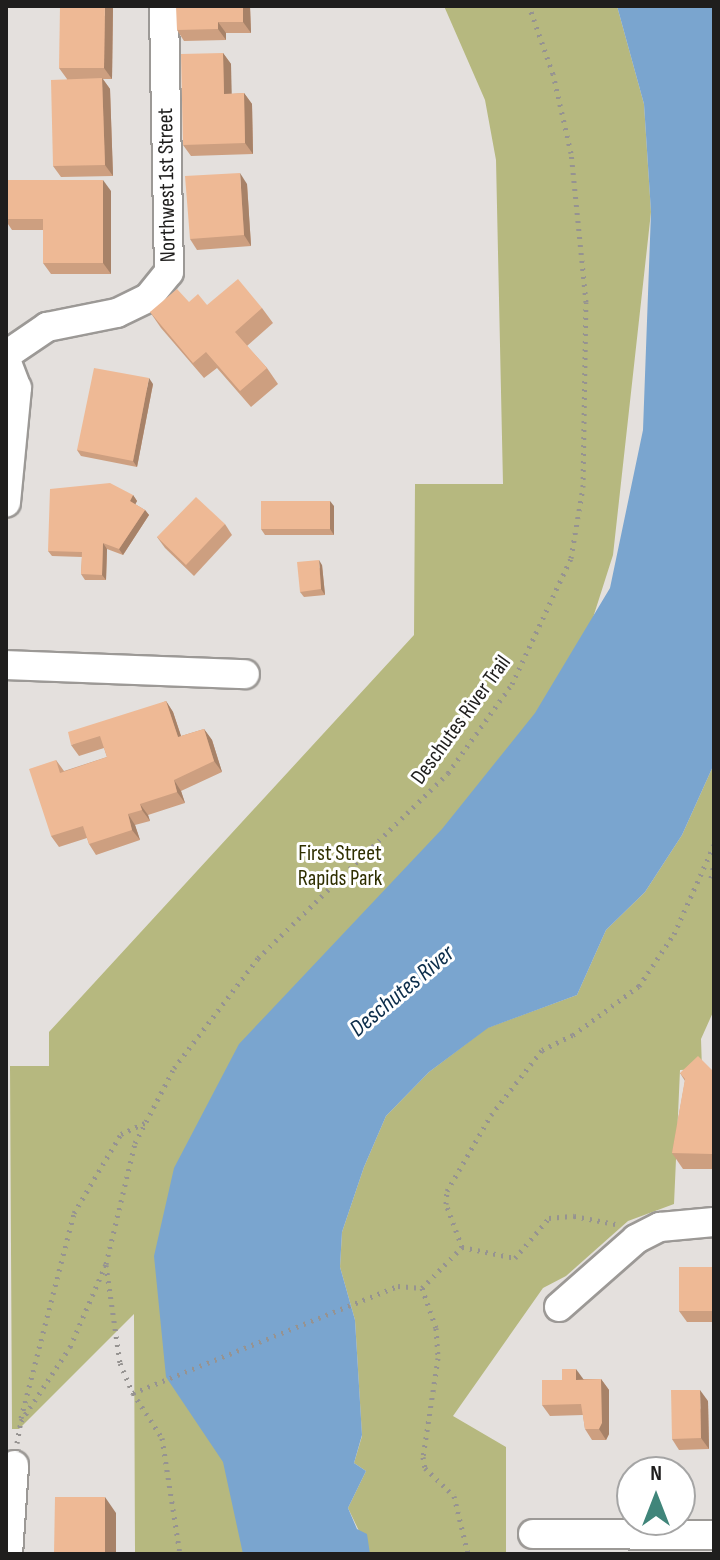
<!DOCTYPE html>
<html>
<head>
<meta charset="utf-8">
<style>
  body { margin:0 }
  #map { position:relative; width:720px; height:1560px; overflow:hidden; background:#e4e0dd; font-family:"Sofia Sans Condensed",sans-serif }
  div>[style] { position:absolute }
  .green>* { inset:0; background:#b6b87f }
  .water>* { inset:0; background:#7aa5cf }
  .path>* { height:5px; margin-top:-2.5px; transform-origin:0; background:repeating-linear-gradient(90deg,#969391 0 2px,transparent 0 8px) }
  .roads { filter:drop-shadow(2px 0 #9c9996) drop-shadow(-2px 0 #9c9996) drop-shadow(0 2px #9c9996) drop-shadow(0 -2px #9c9996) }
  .street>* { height:28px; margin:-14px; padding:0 14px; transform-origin:14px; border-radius:14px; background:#fff }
  .wall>* { inset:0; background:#cd9f80 }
  .shaded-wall>* { inset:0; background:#a78268 }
  .building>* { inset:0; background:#eeb995 }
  span { translate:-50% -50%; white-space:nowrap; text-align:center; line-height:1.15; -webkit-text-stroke:6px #fff; paint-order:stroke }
  .street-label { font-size:22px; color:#1f1e1d }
  .park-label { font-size:22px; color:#2f2f00 }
  .water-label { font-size:24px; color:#0b2c49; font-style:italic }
  .frame { position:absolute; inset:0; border:8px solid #1f1e1d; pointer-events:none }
  .north { position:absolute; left:616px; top:1456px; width:80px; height:80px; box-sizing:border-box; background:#fff; border:2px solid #a5a5a5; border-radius:50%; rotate:0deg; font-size:22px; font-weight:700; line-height:32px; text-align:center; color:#1f1e1d }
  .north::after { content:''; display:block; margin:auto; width:28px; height:36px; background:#40857a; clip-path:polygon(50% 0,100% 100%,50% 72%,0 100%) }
</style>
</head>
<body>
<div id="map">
  <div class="green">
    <i style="clip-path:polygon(444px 6px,617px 6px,644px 104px,651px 212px,613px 555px,591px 624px,428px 920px,250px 1554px,135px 1554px,134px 1314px,19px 1429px,12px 1429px,10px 1066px,49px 1066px,49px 1032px,414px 635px,415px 484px,503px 484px,496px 160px,485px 100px)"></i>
    <i style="clip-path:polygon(714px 764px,714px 1010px,701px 1039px,702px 1069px,680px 1070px,674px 1204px,628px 1221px,566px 1276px,543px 1288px,453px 1416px,506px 1447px,506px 1554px,370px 1554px,348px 1508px,366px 1471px,354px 1463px,362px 1436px,355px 1320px,340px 1267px,342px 1232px,364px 1167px,386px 1116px,429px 1072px,487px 1028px,577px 995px,606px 930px,645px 892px,682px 835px)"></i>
  </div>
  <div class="water">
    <i style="clip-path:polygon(617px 6px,714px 6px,714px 764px,682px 835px,645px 892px,606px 930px,577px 995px,488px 1028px,429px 1072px,386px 1116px,364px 1167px,342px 1232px,340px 1267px,355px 1320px,362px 1435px,354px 1463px,366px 1471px,348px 1508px,357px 1529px,367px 1534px,370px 1554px,243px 1554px,223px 1462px,166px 1377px,154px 1256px,174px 1168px,239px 1044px,442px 829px,535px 713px,610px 588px,643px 430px,651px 212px,644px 104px)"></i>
  </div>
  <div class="path">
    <i style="left:711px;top:878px;width:14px;rotate:-78deg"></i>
    <i style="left:462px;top:1247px;width:54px;rotate:11.7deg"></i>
    <i style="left:515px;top:1258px;width:52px;rotate:-49.6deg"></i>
    <i style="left:549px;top:1218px;width:25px;rotate:-5deg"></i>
    <i style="left:574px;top:1216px;width:42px;rotate:11deg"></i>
    <i style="left:106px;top:1265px;width:99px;rotate:81.9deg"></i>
    <i style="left:120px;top:1363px;width:33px;rotate:67deg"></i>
    <i style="left:133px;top:1393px;width:286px;rotate:-22deg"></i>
    <i style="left:398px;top:1286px;width:24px;rotate:5deg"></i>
    <i style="left:422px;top:1288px;width:42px;rotate:70.7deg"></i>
    <i style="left:436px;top:1328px;width:30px;rotate:86deg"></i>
    <i style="left:438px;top:1358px;width:100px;rotate:98.6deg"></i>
    <i style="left:423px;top:1457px;width:11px;rotate:80deg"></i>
    <i style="left:425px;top:1468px;width:40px;rotate:44deg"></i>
    <i style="left:454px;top:1496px;width:60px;rotate:76.4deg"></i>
    <i style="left:422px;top:1288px;width:57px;rotate:-45.7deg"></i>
    <i style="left:462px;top:1247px;width:46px;rotate:-110.4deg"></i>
    <i style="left:446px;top:1204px;width:13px;rotate:-86deg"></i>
    <i style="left:447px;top:1191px;width:88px;rotate:-59.9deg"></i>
    <i style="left:491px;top:1115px;width:83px;rotate:-51.9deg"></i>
    <i style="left:542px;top:1050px;width:34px;rotate:-26deg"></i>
    <i style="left:573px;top:1035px;width:82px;rotate:-36.6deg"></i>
    <i style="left:639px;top:986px;width:63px;rotate:-56.1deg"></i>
    <i style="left:674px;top:934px;width:98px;rotate:-65.8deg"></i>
    <i style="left:133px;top:1393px;width:54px;rotate:57.2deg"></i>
    <i style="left:162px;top:1438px;width:117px;rotate:81.2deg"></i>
    <i style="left:21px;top:1418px;width:212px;rotate:-75.5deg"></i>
    <i style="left:74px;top:1213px;width:92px;rotate:-59.3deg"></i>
    <i style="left:121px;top:1134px;width:26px;rotate:-25deg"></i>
    <i style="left:17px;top:1443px;width:22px;rotate:-80deg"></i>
    <i style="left:21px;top:1421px;width:89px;rotate:-56.5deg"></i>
    <i style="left:70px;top:1347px;width:90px;rotate:-66.6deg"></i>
    <i style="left:106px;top:1264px;width:124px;rotate:-76.5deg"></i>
    <i style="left:135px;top:1143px;width:85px;rotate:-62.5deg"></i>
    <i style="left:174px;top:1068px;width:138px;rotate:-52.6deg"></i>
    <i style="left:258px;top:958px;width:265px;rotate:-44.2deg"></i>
    <i style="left:448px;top:773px;width:110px;rotate:-54.3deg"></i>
    <i style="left:512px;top:684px;width:139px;rotate:-64.9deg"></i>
    <i style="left:571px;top:558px;width:72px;rotate:-80.4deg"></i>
    <i style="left:583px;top:487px;width:185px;rotate:-89.1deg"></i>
    <i style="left:586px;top:302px;width:150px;rotate:-95.7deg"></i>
    <i style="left:571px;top:153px;width:81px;rotate:-102.8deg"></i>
    <i style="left:553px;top:74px;width:72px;rotate:-109.4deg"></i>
  </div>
  <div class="roads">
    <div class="street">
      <i style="left:6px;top:355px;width:50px;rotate:-34.3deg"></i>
      <i style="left:47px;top:327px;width:71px;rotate:-11.3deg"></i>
      <i style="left:117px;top:313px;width:34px;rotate:-26deg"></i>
      <i style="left:148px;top:298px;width:33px;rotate:-51deg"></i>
      <i style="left:169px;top:272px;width:266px;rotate:-91.1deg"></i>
      <i style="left:6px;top:360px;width:30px;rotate:69deg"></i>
      <i style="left:17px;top:388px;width:115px;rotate:95.5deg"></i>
      <i style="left:6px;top:665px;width:239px;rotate:2.2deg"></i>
      <i style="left:559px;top:1307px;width:103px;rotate:-41.4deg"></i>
      <i style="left:636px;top:1239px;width:27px;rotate:-27deg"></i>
      <i style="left:660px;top:1227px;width:54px;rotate:-5.3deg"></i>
      <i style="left:533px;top:1534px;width:181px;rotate:0.3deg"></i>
      <i style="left:8px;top:1554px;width:89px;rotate:-86.1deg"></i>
    </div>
  </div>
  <div class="wall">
    <i style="clip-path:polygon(113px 6px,112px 79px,103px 79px,110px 89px,113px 176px,61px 177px,53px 166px,67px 79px,59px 68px)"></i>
    <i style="clip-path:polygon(250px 6px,251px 33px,226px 33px,226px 40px,184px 41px,177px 30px)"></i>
    <i style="clip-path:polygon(223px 53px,231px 64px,231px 94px,244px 93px,252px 104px,253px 154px,191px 156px,183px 145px)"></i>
    <i style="clip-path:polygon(6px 180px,111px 191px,111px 274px,51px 274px,43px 263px,43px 230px,12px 230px,6px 221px)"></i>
    <i style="clip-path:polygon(247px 184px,251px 246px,197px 250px,190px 239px)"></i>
    <i style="clip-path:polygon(189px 302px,207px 305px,262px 308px,273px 323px,247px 346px,267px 368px,278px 384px,251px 407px,217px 368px,204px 378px,161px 328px,150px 312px)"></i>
    <i style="clip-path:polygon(153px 384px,137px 467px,81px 456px,77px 450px)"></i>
    <i style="clip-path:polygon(133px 495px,137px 501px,135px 504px,145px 510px,149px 515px,123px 555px,107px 549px,106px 580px,85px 580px,81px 574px,82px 557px,52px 556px,48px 551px)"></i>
    <i style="clip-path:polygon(334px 506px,334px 535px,265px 535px,261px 529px)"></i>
    <i style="clip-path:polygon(225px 524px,232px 535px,194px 576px,165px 548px,157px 537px)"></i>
    <i style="clip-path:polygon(322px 565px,325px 595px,304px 597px,300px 592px)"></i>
    <i style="clip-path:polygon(166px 701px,173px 712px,181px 736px,204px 729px,212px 740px,222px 772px,181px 791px,185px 803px,148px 815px,150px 821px,135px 825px,140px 840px,96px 855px,89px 844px,87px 838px,59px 847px,51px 836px,56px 760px,64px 771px,107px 757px,104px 748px,79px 756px,71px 745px)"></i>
    <i style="clip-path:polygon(714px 1072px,714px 1169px,683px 1169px,672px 1153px,685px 1081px,680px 1073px)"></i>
    <i style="clip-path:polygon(714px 1267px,714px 1322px,687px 1322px,679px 1311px)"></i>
    <i style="clip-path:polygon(583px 1379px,601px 1379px,609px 1390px,609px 1434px,606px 1440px,592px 1440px,585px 1429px,583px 1415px,550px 1416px,542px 1405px)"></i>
    <i style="clip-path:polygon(708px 1401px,709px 1449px,679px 1450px,672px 1439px)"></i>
  </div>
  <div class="shaded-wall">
    <i style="clip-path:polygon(105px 6px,113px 6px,112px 79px,104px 68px)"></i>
    <i style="clip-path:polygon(243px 6px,250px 6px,251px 33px,243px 22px)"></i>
    <i style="clip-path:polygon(218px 22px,226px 33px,226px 40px,218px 29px)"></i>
    <i style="clip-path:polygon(223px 53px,231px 64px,232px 105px,224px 94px)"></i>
    <i style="clip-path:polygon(102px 78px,110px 89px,113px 176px,105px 165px)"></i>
    <i style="clip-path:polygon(244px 93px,252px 104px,253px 154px,245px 143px)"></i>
    <i style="clip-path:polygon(240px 173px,247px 184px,251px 246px,244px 235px)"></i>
    <i style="clip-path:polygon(103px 180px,111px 191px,111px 274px,103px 263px)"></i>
    <i style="clip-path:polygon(149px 378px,153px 384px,137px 467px,133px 461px)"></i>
    <i style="clip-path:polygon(133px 495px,137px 501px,134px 507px,130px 501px)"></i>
    <i style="clip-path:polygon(330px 501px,334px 506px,334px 535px,330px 529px)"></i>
    <i style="clip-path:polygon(145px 510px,149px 515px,123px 555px,119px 549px)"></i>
    <i style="clip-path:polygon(103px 543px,107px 549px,106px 580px,102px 575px)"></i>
    <i style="clip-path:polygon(319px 560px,322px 565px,325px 595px,321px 589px)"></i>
    <i style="clip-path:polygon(166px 701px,173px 712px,185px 748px,178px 737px)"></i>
    <i style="clip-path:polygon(204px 729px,212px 740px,222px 772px,214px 761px)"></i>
    <i style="clip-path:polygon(174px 780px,181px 791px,185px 803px,177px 792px)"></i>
    <i style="clip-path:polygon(140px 804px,148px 815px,150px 821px,142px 810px)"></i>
    <i style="clip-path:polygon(128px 814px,135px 825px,140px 840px,132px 830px)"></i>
    <i style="clip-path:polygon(576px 1369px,584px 1380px,576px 1380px)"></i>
    <i style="clip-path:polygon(601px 1379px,609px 1390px,609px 1434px,606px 1440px,599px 1429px)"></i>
    <i style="clip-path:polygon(700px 1390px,708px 1401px,709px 1449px,701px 1438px)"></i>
    <i style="clip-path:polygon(105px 1497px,116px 1513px,116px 1554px,105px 1554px)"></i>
  </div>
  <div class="building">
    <i style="clip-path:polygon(60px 6px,105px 6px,104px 68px,59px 68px)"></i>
    <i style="clip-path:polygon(176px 6px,243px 6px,243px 22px,218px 22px,218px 29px,177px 30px)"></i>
    <i style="clip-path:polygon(223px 53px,224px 94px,244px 93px,245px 143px,183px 145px,181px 54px)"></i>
    <i style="clip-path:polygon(102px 78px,105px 165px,53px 166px,51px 80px)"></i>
    <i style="clip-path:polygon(240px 173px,244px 235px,190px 239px,185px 176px)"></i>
    <i style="clip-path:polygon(6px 180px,103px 180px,103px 263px,43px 263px,43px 219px,6px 219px)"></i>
    <i style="clip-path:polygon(238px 279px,262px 308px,235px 332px,267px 368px,240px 391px,206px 352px,193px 363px,150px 312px,177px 289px,189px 302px,198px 294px,207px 305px)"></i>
    <i style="clip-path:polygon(94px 368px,149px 378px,133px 461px,77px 450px)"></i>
    <i style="clip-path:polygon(110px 483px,133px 495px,130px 501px,145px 510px,119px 549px,103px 543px,102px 575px,81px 574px,82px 552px,48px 551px,50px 489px)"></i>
    <i style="clip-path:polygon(196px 497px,225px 524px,186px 565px,157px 537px)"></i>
    <i style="clip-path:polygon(261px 501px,330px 501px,330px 529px,261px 529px)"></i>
    <i style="clip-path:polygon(319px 560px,321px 589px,300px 592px,297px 562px)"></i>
    <i style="clip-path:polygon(166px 701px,178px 737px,204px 729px,214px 761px,174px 780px,177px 792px,140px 804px,142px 810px,128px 814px,132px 830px,89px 844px,83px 826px,51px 836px,29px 769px,56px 760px,60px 773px,107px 757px,100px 736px,71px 745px,68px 732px)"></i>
    <i style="clip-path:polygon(698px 1056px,714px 1072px,714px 1140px,712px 1140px,712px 1154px,672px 1153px,685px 1079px,680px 1073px)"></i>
    <i style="clip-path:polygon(679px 1267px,714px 1267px,714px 1311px,679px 1311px)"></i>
    <i style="clip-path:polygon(562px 1369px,576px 1369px,576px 1380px,601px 1379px,602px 1423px,599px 1429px,585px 1429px,581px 1404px,542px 1405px,542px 1380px,562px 1380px)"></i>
    <i style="clip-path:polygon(671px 1390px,700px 1390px,701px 1438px,672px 1439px)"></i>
    <i style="clip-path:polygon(55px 1497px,105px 1497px,105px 1554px,54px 1554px)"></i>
  </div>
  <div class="street-label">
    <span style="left:167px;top:185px;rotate:-91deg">Northwest 1st Street</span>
    <span style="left:461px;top:720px;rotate:-54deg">Deschutes River Trail</span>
  </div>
  <div class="park-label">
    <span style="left:340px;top:866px">First Street<br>Rapids Park</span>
  </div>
  <div class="water-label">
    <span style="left:402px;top:991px;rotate:-40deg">Deschutes River</span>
  </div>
  <div class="frame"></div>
  <div class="north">N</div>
</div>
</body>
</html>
